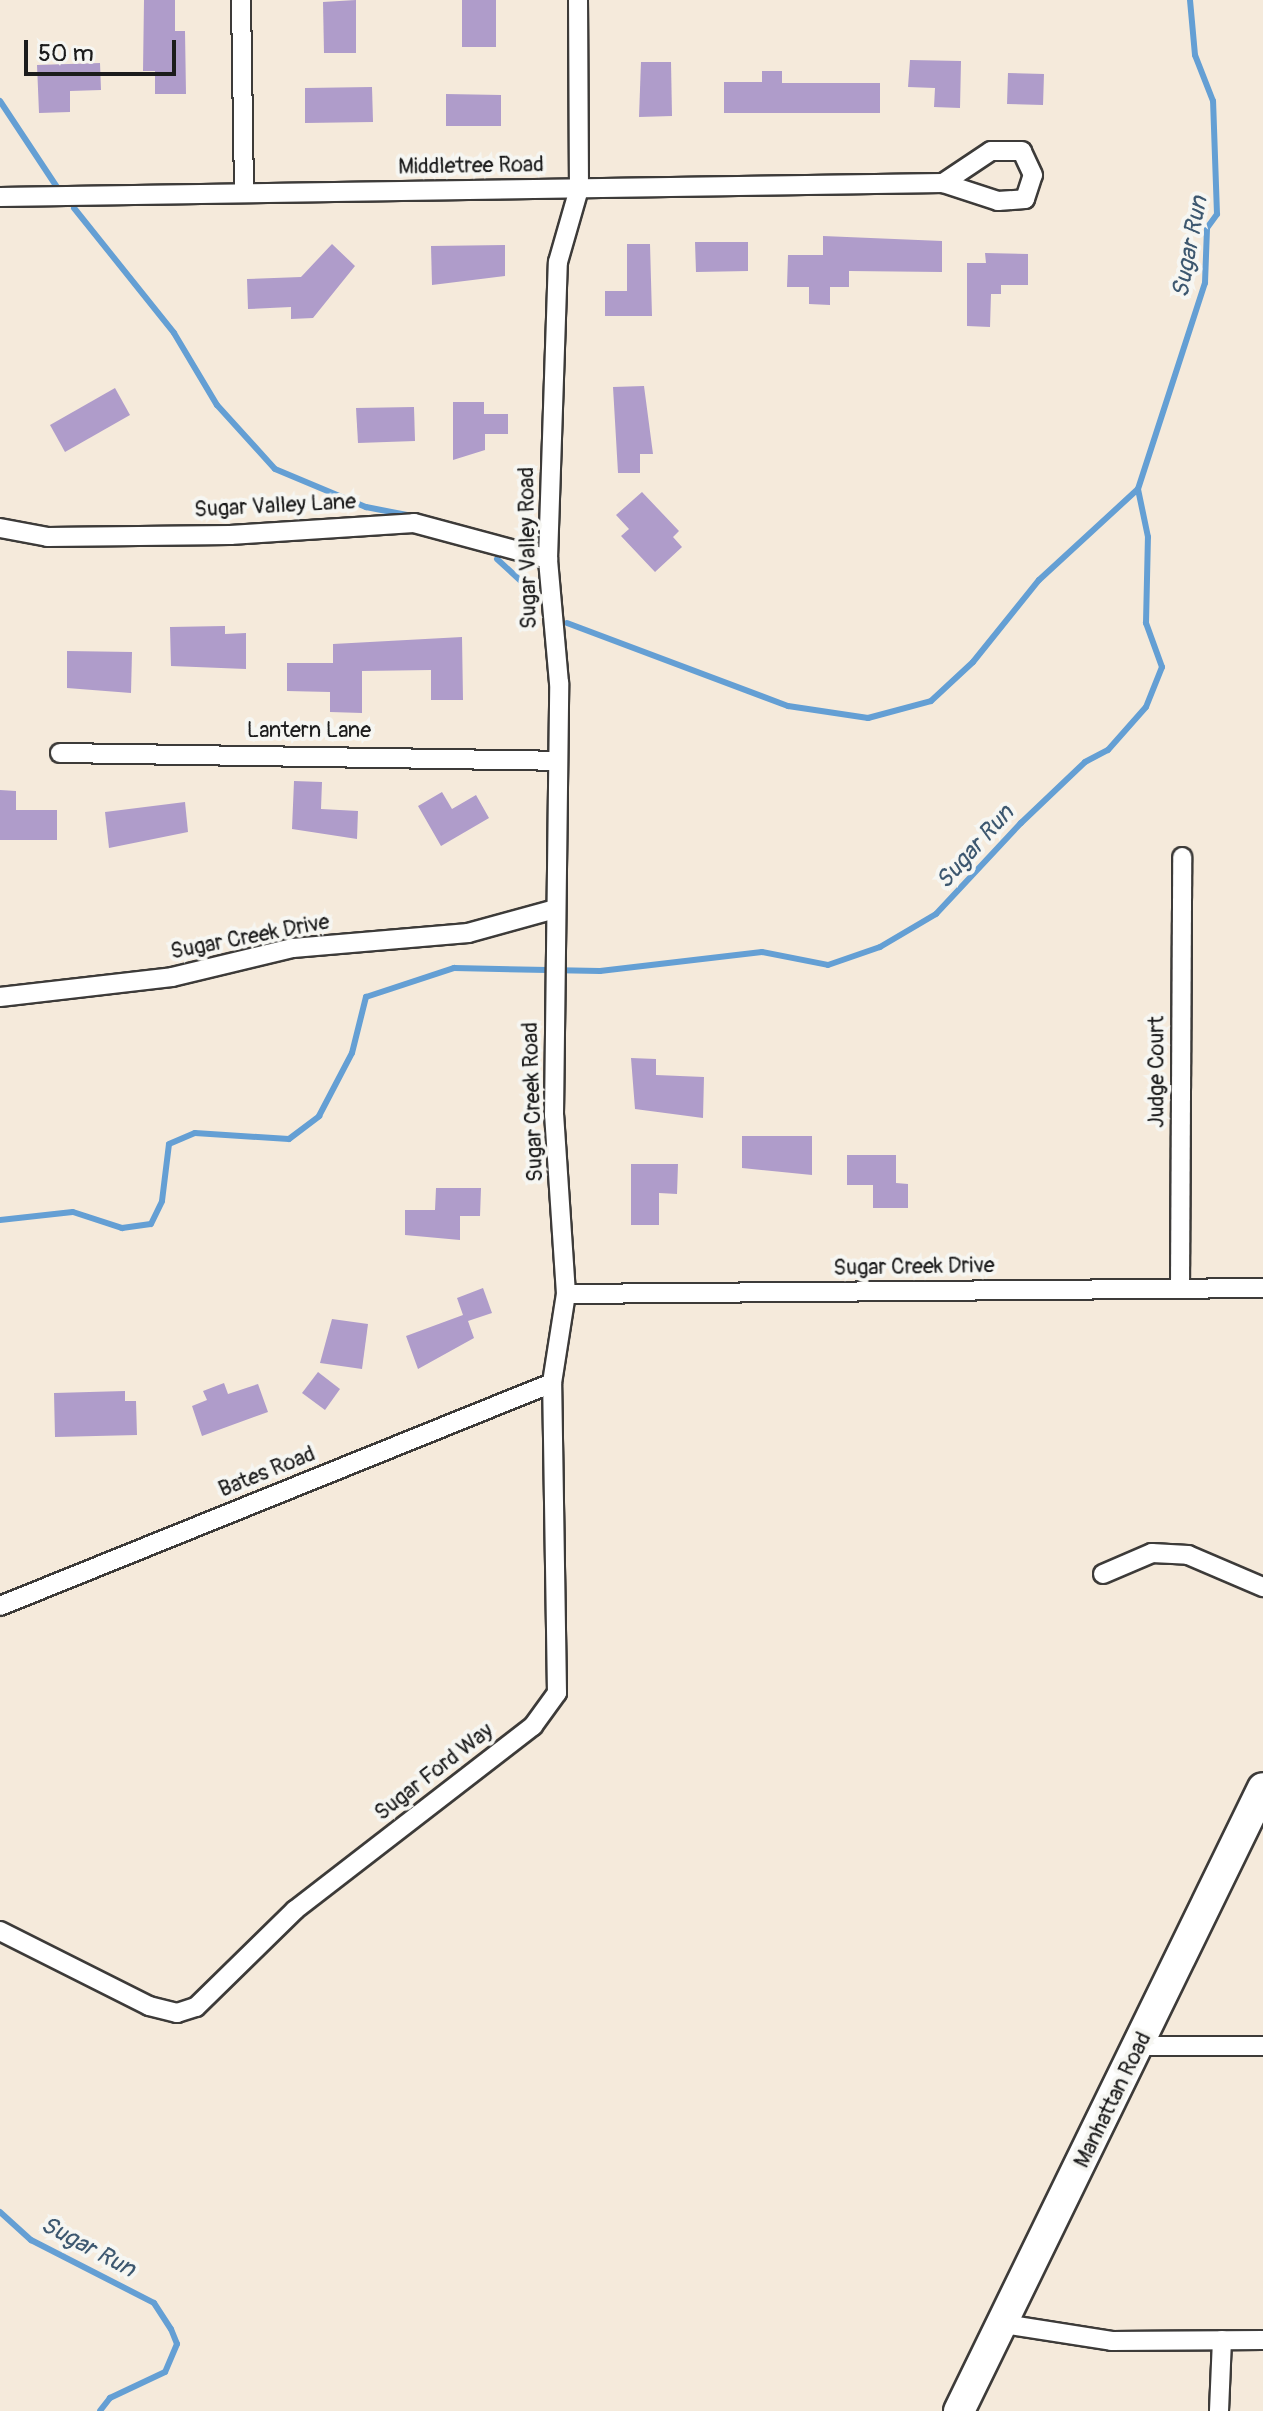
<!DOCTYPE html>
<html>
<head>
<meta charset="utf-8">
<style>
  body { margin:0 }
  #map { position:relative; width:1263px; height:2411px; overflow:hidden; background:#f5eadb; font-family:Pangolin,sans-serif }
  div>[style] { position:absolute }
  .stream>* { height:6px; margin:-3px; padding:0 3px; transform-origin:3px; border-radius:3px; background:#649fd4 }
  .building>* { inset:0; background:#af9cca }
  .roads { filter:drop-shadow(2px 0 #3d3b39) drop-shadow(-2px 0 #3d3b39) drop-shadow(0 2px #3d3b39) drop-shadow(0 -2px #3d3b39) }
  .street>* { height:18px; margin:-9px; padding:0 9px; transform-origin:9px; border-radius:9px; background:#fff }
  .primary>* { height:30px; margin:-15px; padding:0 15px; transform-origin:15px; border-radius:15px; background:#fff }
  span { translate:-50% -50%; white-space:nowrap; text-align:center; line-height:1.15; -webkit-text-stroke:8px #f6f6f2; paint-order:stroke }
  .street-label { font-size:22px; color:#1c1c1c }
  .water-label { font-size:24px; color:#3c576f; font-style:italic }
  .scale { position:absolute; left:24px; top:40px; width:152px; height:36px; box-sizing:border-box; border:4px solid #1c1c1c; border-top:0; padding-left:10px; font-size:24px; line-height:28px; white-space:nowrap; color:#1c1c1c; -webkit-text-stroke:6px #f6f6f2; paint-order:stroke }
</style>
</head>
<body>
<div id="map">
  <div class="stream">
    <i style="left:0;top:101px;width:107px;rotate:56.5deg"></i>
    <i style="left:74px;top:208px;width:160px;rotate:51.3deg"></i>
    <i style="left:174px;top:333px;width:84px;rotate:59.2deg"></i>
    <i style="left:217px;top:405px;width:86px;rotate:47.8deg"></i>
    <i style="left:275px;top:469px;width:99px;rotate:22.7deg"></i>
    <i style="left:366px;top:507px;width:47px;rotate:11.1deg"></i>
    <i style="left:497px;top:559px;width:52px;rotate:42.6deg"></i>
    <i style="left:567px;top:623px;width:236px;rotate:20.6deg"></i>
    <i style="left:788px;top:706px;width:81px;rotate:8.5deg"></i>
    <i style="left:868px;top:718px;width:65px;rotate:-15.1deg"></i>
    <i style="left:931px;top:701px;width:57px;rotate:-42.9deg"></i>
    <i style="left:973px;top:662px;width:105px;rotate:-51.2deg"></i>
    <i style="left:1039px;top:580px;width:134px;rotate:-42.6deg"></i>
    <i style="left:0;top:1220px;width:73px;rotate:-6.3deg"></i>
    <i style="left:73px;top:1212px;width:52px;rotate:18.1deg"></i>
    <i style="left:122px;top:1228px;width:29px;rotate:-8deg"></i>
    <i style="left:151px;top:1224px;width:25px;rotate:-64deg"></i>
    <i style="left:162px;top:1201px;width:57px;rotate:-83deg"></i>
    <i style="left:169px;top:1144px;width:28px;rotate:-23deg"></i>
    <i style="left:195px;top:1133px;width:94px;rotate:3.7deg"></i>
    <i style="left:289px;top:1139px;width:38px;rotate:-37deg"></i>
    <i style="left:319px;top:1116px;width:71px;rotate:-62.4deg"></i>
    <i style="left:352px;top:1053px;width:58px;rotate:-76deg"></i>
    <i style="left:366px;top:997px;width:93px;rotate:-18.2deg"></i>
    <i style="left:454px;top:968px;width:146px;rotate:1.2deg"></i>
    <i style="left:600px;top:971px;width:163px;rotate:-6.7deg"></i>
    <i style="left:762px;top:952px;width:67px;rotate:11.1deg"></i>
    <i style="left:828px;top:965px;width:55px;rotate:-19.1deg"></i>
    <i style="left:880px;top:947px;width:65px;rotate:-30.5deg"></i>
    <i style="left:936px;top:914px;width:125px;rotate:-47deg"></i>
    <i style="left:1021px;top:823px;width:88px;rotate:-43.6deg"></i>
    <i style="left:1085px;top:762px;width:26px;rotate:-28deg"></i>
    <i style="left:1108px;top:750px;width:57px;rotate:-48.5deg"></i>
    <i style="left:1146px;top:707px;width:43px;rotate:-68.2deg"></i>
    <i style="left:1162px;top:667px;width:47px;rotate:-110deg"></i>
    <i style="left:1146px;top:623px;width:86px;rotate:-88.7deg"></i>
    <i style="left:1148px;top:537px;width:49px;rotate:-101.8deg"></i>
    <i style="left:1138px;top:489px;width:217px;rotate:-72deg"></i>
    <i style="left:1205px;top:283px;width:55px;rotate:-87.9deg"></i>
    <i style="left:1207px;top:228px;width:17px;rotate:-54deg"></i>
    <i style="left:1217px;top:214px;width:113px;rotate:-92deg"></i>
    <i style="left:1213px;top:101px;width:49px;rotate:-111.4deg"></i>
    <i style="left:1195px;top:55px;width:55px;rotate:-95.2deg"></i>
    <i style="left:0;top:2212px;width:42px;rotate:42.1deg"></i>
    <i style="left:31px;top:2240px;width:138px;rotate:27.1deg"></i>
    <i style="left:154px;top:2303px;width:31px;rotate:57deg"></i>
    <i style="left:171px;top:2329px;width:16px;rotate:68deg"></i>
    <i style="left:177px;top:2344px;width:30px;rotate:113deg"></i>
    <i style="left:165px;top:2372px;width:61px;rotate:154.7deg"></i>
    <i style="left:110px;top:2398px;width:16px;rotate:128deg"></i>
  </div>
  <div class="building">
    <i style="clip-path:polygon(144px 0,175px 0,175px 31px,185px 31px,186px 94px,155px 94px,155px 71px,143px 71px)"></i>
    <i style="clip-path:polygon(356px 0,356px 53px,324px 53px,323px 2px)"></i>
    <i style="clip-path:polygon(462px 0,496px 0,496px 47px,462px 47px)"></i>
    <i style="clip-path:polygon(910px 60px,961px 61px,960px 108px,934px 107px,935px 88px,908px 87px)"></i>
    <i style="clip-path:polygon(641px 62px,671px 62px,672px 116px,639px 117px)"></i>
    <i style="clip-path:polygon(100px 63px,101px 90px,70px 91px,70px 112px,39px 113px,37px 65px)"></i>
    <i style="clip-path:polygon(762px 71px,782px 71px,782px 83px,880px 83px,880px 113px,724px 113px,724px 82px,762px 82px)"></i>
    <i style="clip-path:polygon(1008px 73px,1044px 74px,1043px 105px,1007px 104px)"></i>
    <i style="clip-path:polygon(372px 87px,373px 122px,305px 123px,305px 88px)"></i>
    <i style="clip-path:polygon(446px 94px,501px 95px,501px 126px,446px 126px)"></i>
    <i style="clip-path:polygon(823px 236px,942px 241px,942px 272px,849px 271px,849px 287px,830px 287px,830px 305px,809px 304px,809px 287px,787px 287px,788px 255px,823px 255px)"></i>
    <i style="clip-path:polygon(695px 242px,748px 242px,748px 271px,696px 272px)"></i>
    <i style="clip-path:polygon(332px 244px,355px 266px,313px 318px,291px 319px,291px 307px,248px 309px,247px 279px,301px 277px)"></i>
    <i style="clip-path:polygon(627px 244px,650px 244px,652px 316px,605px 316px,605px 291px,627px 291px)"></i>
    <i style="clip-path:polygon(505px 245px,505px 276px,432px 285px,431px 246px)"></i>
    <i style="clip-path:polygon(985px 253px,1028px 254px,1028px 285px,1001px 285px,1001px 294px,991px 294px,990px 327px,967px 326px,967px 263px,986px 263px)"></i>
    <i style="clip-path:polygon(644px 386px,653px 454px,640px 454px,640px 473px,618px 473px,613px 387px)"></i>
    <i style="clip-path:polygon(115px 388px,130px 415px,65px 452px,50px 425px)"></i>
    <i style="clip-path:polygon(453px 402px,484px 402px,484px 414px,508px 414px,508px 434px,485px 434px,485px 450px,453px 460px)"></i>
    <i style="clip-path:polygon(414px 407px,415px 441px,358px 443px,356px 408px)"></i>
    <i style="clip-path:polygon(642px 492px,679px 531px,673px 537px,682px 547px,655px 572px,621px 536px,629px 529px,616px 515px)"></i>
    <i style="clip-path:polygon(225px 626px,225px 634px,246px 633px,246px 669px,171px 666px,170px 627px)"></i>
    <i style="clip-path:polygon(462px 637px,463px 700px,431px 700px,431px 670px,362px 671px,362px 713px,330px 712px,330px 692px,287px 691px,287px 663px,333px 663px,333px 644px)"></i>
    <i style="clip-path:polygon(67px 651px,132px 652px,131px 693px,67px 688px)"></i>
    <i style="clip-path:polygon(294px 781px,322px 782px,321px 809px,358px 811px,357px 839px,292px 829px)"></i>
    <i style="clip-path:polygon(0 790px,16px 791px,16px 810px,57px 810px,57px 840px,0 840px)"></i>
    <i style="clip-path:polygon(442px 792px,452px 809px,476px 795px,489px 818px,441px 846px,418px 806px)"></i>
    <i style="clip-path:polygon(185px 802px,188px 832px,109px 848px,105px 812px)"></i>
    <i style="clip-path:polygon(631px 1058px,656px 1059px,656px 1075px,704px 1077px,703px 1118px,635px 1109px)"></i>
    <i style="clip-path:polygon(742px 1136px,812px 1136px,812px 1175px,742px 1168px)"></i>
    <i style="clip-path:polygon(847px 1155px,896px 1155px,896px 1183px,908px 1184px,908px 1208px,873px 1208px,873px 1185px,847px 1185px)"></i>
    <i style="clip-path:polygon(631px 1164px,678px 1164px,677px 1194px,659px 1193px,659px 1225px,631px 1225px)"></i>
    <i style="clip-path:polygon(436px 1188px,481px 1188px,480px 1216px,460px 1216px,460px 1240px,405px 1235px,405px 1210px,435px 1210px)"></i>
    <i style="clip-path:polygon(483px 1288px,492px 1313px,468px 1321px,474px 1338px,418px 1369px,406px 1336px,463px 1315px,457px 1298px)"></i>
    <i style="clip-path:polygon(332px 1319px,368px 1324px,362px 1369px,320px 1363px)"></i>
    <i style="clip-path:polygon(318px 1372px,340px 1389px,325px 1410px,302px 1393px)"></i>
    <i style="clip-path:polygon(224px 1383px,228px 1394px,258px 1384px,268px 1412px,202px 1436px,192px 1406px,207px 1400px,203px 1391px)"></i>
    <i style="clip-path:polygon(125px 1391px,125px 1401px,136px 1401px,137px 1435px,55px 1437px,54px 1393px)"></i>
  </div>
  <div class="roads">
    <div class="street">
      <i style="left:241px;top:0;width:192px;rotate:89.1deg"></i>
      <i style="left:0;top:197px;width:943px;rotate:-0.85deg"></i>
      <i style="left:943px;top:183px;width:58px;rotate:18.1deg"></i>
      <i style="left:998px;top:201px;width:27px;rotate:-4deg"></i>
      <i style="left:1025px;top:199px;width:25px;rotate:-72deg"></i>
      <i style="left:1033px;top:175px;width:26px;rotate:-115deg"></i>
      <i style="left:1022px;top:151px;width:31px;rotate:180deg"></i>
      <i style="left:991px;top:151px;width:58px;rotate:146.3deg"></i>
      <i style="left:0;top:528px;width:49px;rotate:10.6deg"></i>
      <i style="left:48px;top:537px;width:182px;rotate:-0.6deg"></i>
      <i style="left:230px;top:535px;width:184px;rotate:-3.7deg"></i>
      <i style="left:414px;top:523px;width:139px;rotate:15deg"></i>
      <i style="left:60px;top:753px;width:498px;rotate:0.9deg"></i>
      <i style="left:0;top:997px;width:173px;rotate:-6.6deg"></i>
      <i style="left:172px;top:977px;width:124px;rotate:-13.5deg"></i>
      <i style="left:293px;top:948px;width:176px;rotate:-4.9deg"></i>
      <i style="left:468px;top:933px;width:90px;rotate:-15.4deg"></i>
      <i style="left:1180px;top:1287px;width:430px;rotate:-89.7deg"></i>
      <i style="left:566px;top:1294px;width:697px;rotate:-0.49deg"></i>
      <i style="left:1103px;top:1574px;width:53px;rotate:-23.2deg"></i>
      <i style="left:1152px;top:1553px;width:36px;rotate:3deg"></i>
      <i style="left:1188px;top:1555px;width:82px;rotate:23.1deg"></i>
      <i style="left:0;top:1606px;width:595px;rotate:-22deg"></i>
      <i style="left:0;top:1931px;width:167px;rotate:26.7deg"></i>
      <i style="left:149px;top:2006px;width:29px;rotate:14deg"></i>
      <i style="left:177px;top:2013px;width:20px;rotate:-18deg"></i>
      <i style="left:196px;top:2007px;width:139px;rotate:-44.4deg"></i>
      <i style="left:295px;top:1910px;width:301px;rotate:-37.7deg"></i>
      <i style="left:533px;top:1726px;width:41px;rotate:-54deg"></i>
      <i style="left:557px;top:1693px;width:310px;rotate:-90.9deg"></i>
      <i style="left:552px;top:1383px;width:90px;rotate:-81.1deg"></i>
      <i style="left:566px;top:1294px;width:179px;rotate:-93.8deg"></i>
      <i style="left:554px;top:1115px;width:432px;rotate:-89.3deg"></i>
      <i style="left:559px;top:683px;width:124px;rotate:-95.1deg"></i>
      <i style="left:548px;top:559px;width:297px;rotate:-88.1deg"></i>
      <i style="left:558px;top:262px;width:76px;rotate:-74deg"></i>
      <i style="left:579px;top:189px;width:189px;rotate:-90.3deg"></i>
      <i style="left:1141px;top:2046px;width:122px"></i>
      <i style="left:1004px;top:2324px;width:109px;rotate:8.9deg"></i>
      <i style="left:1112px;top:2341px;width:151px;rotate:-0.4deg"></i>
      <i style="left:1219px;top:2411px;width:71px;rotate:-87.6deg"></i>
    </div>
    <div class="primary">
      <i style="left:959px;top:2411px;width:693px;rotate:-63.99deg"></i>
    </div>
  </div>
  <div class="street-label">
    <span style="left:471px;top:166px;rotate:-1deg">Middletree Road</span>
    <span style="left:275px;top:506px;rotate:-3deg">Sugar Valley Lane</span>
    <span style="left:528px;top:548px;rotate:-91deg">Sugar Valley Road</span>
    <span style="left:309px;top:731px">Lantern Lane</span>
    <span style="left:250px;top:937px;rotate:-11deg">Sugar Creek Drive</span>
    <span style="left:1157px;top:1072px;rotate:-90deg">Judge Court</span>
    <span style="left:533px;top:1102px;rotate:-92deg">Sugar Creek Road</span>
    <span style="left:914px;top:1267px;rotate:-1deg">Sugar Creek Drive</span>
    <span style="left:267px;top:1472px;rotate:-22deg">Bates Road</span>
    <span style="left:434px;top:1772px;rotate:-38deg">Sugar Ford Way</span>
    <span style="left:1113px;top:2100px;rotate:-64deg">Manhattan Road</span>
  </div>
  <div class="water-label">
    <span style="left:1190px;top:247px;rotate:-79deg">Sugar Run</span>
    <span style="left:975px;top:847px;rotate:-48deg">Sugar Run</span>
    <span style="left:88px;top:2247px;rotate:28deg">Sugar Run</span>
  </div>
  <div class="scale">50 m</div>
</div>
</body>
</html>
